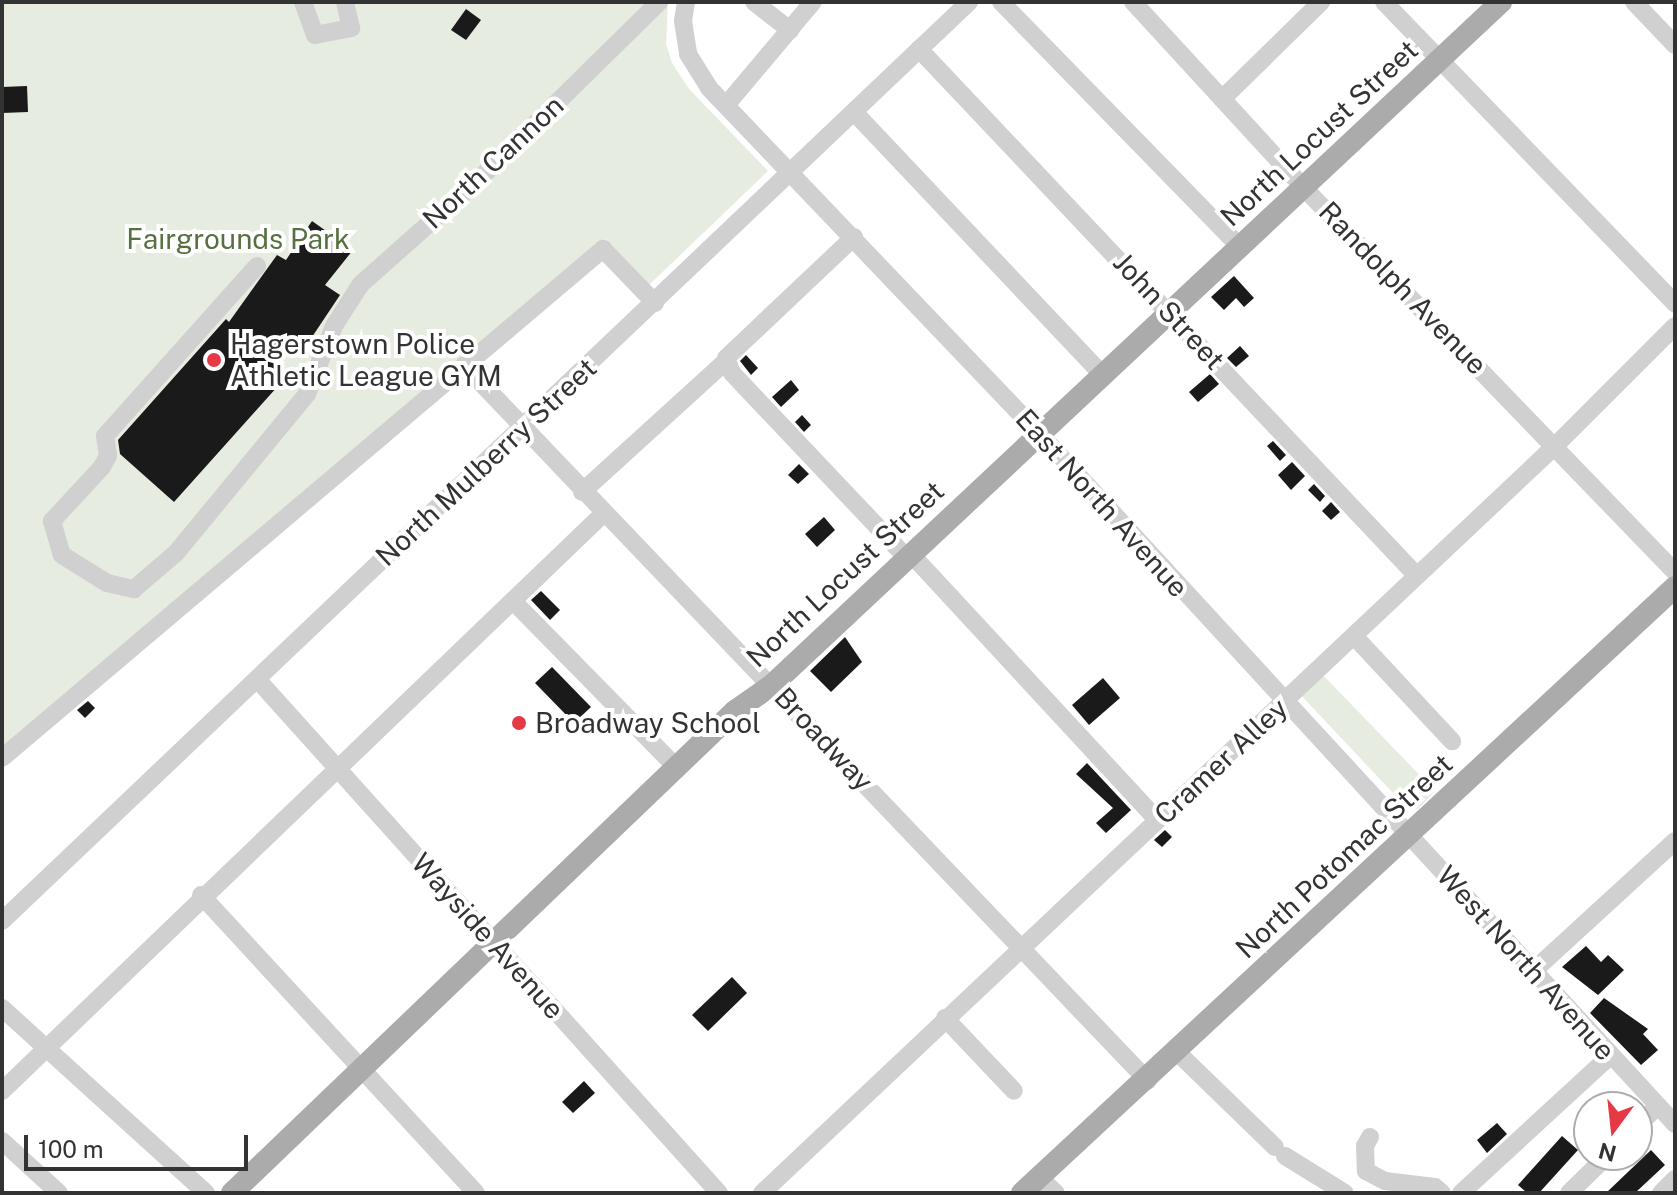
<!DOCTYPE html>
<html>
<head>
<meta charset="utf-8">
<style>
  body { margin:0 }
  #map { position:relative; width:1677px; height:1195px; overflow:hidden; background:#fff; font-family:"Public Sans",sans-serif }
  div>[style] { position:absolute }
  .green>* { inset:0; background:#e6ecdf }
  .building>* { inset:0; background:#1a1a1a }
  .minor>* { height:18px; margin:-9px; padding:0 9px; transform-origin:9px; border-radius:9px; background:#d0d0d0 }
  .major>* { height:22px; margin:-11px; padding:0 11px; transform-origin:11px; border-radius:11px; background:#ababab }
  .dots>* { width:22px; height:22px; translate:-50% -50%; box-sizing:border-box; border:4px solid #fff; border-radius:50% }
  span { translate:-50% -50%; white-space:nowrap; text-align:center; line-height:1.15; -webkit-text-stroke:8px #fff; paint-order:stroke }
  .street-label { font-size:28px; color:#333 }
  .park-label { font-size:28px; color:#56703f }
  .poi-label { font-size:28px; color:#333 }
  .left { translate:0 -50%; text-align:left }
  .frame { position:absolute; inset:0; border:4px solid #333; pointer-events:none }
  .north { position:absolute; left:1573px; top:1091px; width:80px; height:80px; box-sizing:border-box; background:#fff; border:2px solid #adadad; border-radius:50%; rotate:195deg; font-size:22px; font-weight:700; line-height:32px; text-align:center; color:#333 }
  .north::after { content:''; display:block; margin:auto; width:28px; height:36px; background:#e63946; clip-path:polygon(50% 0,100% 100%,50% 72%,0 100%) }
  .scale { position:absolute; left:24px; top:1135px; width:224px; height:36px; box-sizing:border-box; border:4px solid #333; border-top:0; padding-left:10px; font-size:24px; line-height:28px; white-space:nowrap; color:#333; -webkit-text-stroke:6px #fff; paint-order:stroke }
</style>
</head>
<body>
<div id="map">
  <div class="green">
    <i style="clip-path:polygon(2px 2px,668px 2px,666px 44px,672px 63px,689px 89px,768px 171px,649px 285px,606px 239px,2px 749px)"></i>
    <i style="clip-path:polygon(1319px 671px,1435px 791px,1418px 809px,1408px 809px,1298px 692px)"></i>
  </div>
  <div class="building">
    <i style="clip-path:polygon(466px 9px,481px 20px,466px 40px,451px 30px)"></i>
    <i style="clip-path:polygon(27px 86px,28px 112px,2px 113px,2px 87px)"></i>
    <i style="clip-path:polygon(312px 221px,353px 250px,325px 285px,340px 295px,304px 349px,286px 336px,271px 361px,287px 376px,174px 502px,120px 454px,118px 440px,226px 319px,229px 322px,277px 255px,286px 260px)"></i>
    <i style="clip-path:polygon(1234px 276px,1254px 298px,1244px 307px,1236px 298px,1224px 310px,1211px 297px)"></i>
    <i style="clip-path:polygon(1240px 346px,1249px 356px,1236px 367px,1227px 358px)"></i>
    <i style="clip-path:polygon(746px 355px,758px 368px,751px 375px,740px 361px)"></i>
    <i style="clip-path:polygon(1210px 374px,1219px 384px,1198px 402px,1189px 392px)"></i>
    <i style="clip-path:polygon(791px 380px,799px 390px,781px 407px,772px 397px)"></i>
    <i style="clip-path:polygon(802px 415px,811px 425px,804px 432px,795px 422px)"></i>
    <i style="clip-path:polygon(1273px 441px,1286px 455px,1280px 461px,1267px 446px)"></i>
    <i style="clip-path:polygon(1292px 462px,1305px 476px,1291px 490px,1278px 475px)"></i>
    <i style="clip-path:polygon(799px 464px,809px 474px,798px 484px,788px 475px)"></i>
    <i style="clip-path:polygon(1314px 484px,1325px 496px,1320px 502px,1308px 490px)"></i>
    <i style="clip-path:polygon(1331px 502px,1340px 512px,1331px 520px,1322px 511px)"></i>
    <i style="clip-path:polygon(824px 517px,835px 530px,817px 547px,805px 534px)"></i>
    <i style="clip-path:polygon(541px 591px,560px 610px,550px 620px,531px 600px)"></i>
    <i style="clip-path:polygon(845px 637px,862px 662px,831px 692px,810px 671px)"></i>
    <i style="clip-path:polygon(552px 667px,591px 707px,574px 723px,535px 683px)"></i>
    <i style="clip-path:polygon(1103px 678px,1120px 698px,1089px 725px,1072px 705px)"></i>
    <i style="clip-path:polygon(88px 701px,95px 708px,85px 718px,77px 710px)"></i>
    <i style="clip-path:polygon(1087px 763px,1131px 810px,1106px 833px,1096px 823px,1113px 808px,1076px 774px)"></i>
    <i style="clip-path:polygon(1165px 830px,1172px 837px,1162px 847px,1154px 840px)"></i>
    <i style="clip-path:polygon(1586px 946px,1601px 962px,1608px 955px,1624px 970px,1598px 995px,1562px 967px)"></i>
    <i style="clip-path:polygon(732px 977px,747px 993px,708px 1031px,692px 1015px)"></i>
    <i style="clip-path:polygon(1604px 998px,1648px 1029px,1643px 1034px,1658px 1050px,1641px 1065px,1590px 1013px)"></i>
    <i style="clip-path:polygon(584px 1081px,595px 1093px,573px 1113px,562px 1102px)"></i>
    <i style="clip-path:polygon(1497px 1123px,1507px 1134px,1487px 1153px,1477px 1140px)"></i>
    <i style="clip-path:polygon(1562px 1136px,1578px 1150px,1539px 1193px,1527px 1193px,1518px 1185px)"></i>
    <i style="clip-path:polygon(1651px 1150px,1665px 1165px,1635px 1193px,1606px 1193px)"></i>
  </div>
  <div class="minor">
    <i style="left:303px;top:2px;width:35px;rotate:70deg"></i>
    <i style="left:315px;top:35px;width:37px;rotate:-11deg"></i>
    <i style="left:351px;top:28px;width:27px;rotate:-103deg"></i>
    <i style="left:686px;top:2px;width:19px;rotate:99deg"></i>
    <i style="left:683px;top:21px;width:33px;rotate:81deg"></i>
    <i style="left:688px;top:54px;width:40px;rotate:58deg"></i>
    <i style="left:709px;top:88px;width:479px;rotate:46.3deg"></i>
    <i style="left:1040px;top:434px;width:938px;rotate:47.38deg"></i>
    <i style="left:754px;top:2px;width:46px;rotate:37.9deg"></i>
    <i style="left:1001px;top:2px;width:344px;rotate:45.7deg"></i>
    <i style="left:1133px;top:2px;width:253px;rotate:47.4deg"></i>
    <i style="left:1304px;top:188px;width:534px;rotate:45.99deg"></i>
    <i style="left:1384px;top:2px;width:419px;rotate:46deg"></i>
    <i style="left:1634px;top:2px;width:59px;rotate:46.4deg"></i>
    <i style="left:919px;top:49px;width:724px;rotate:46.62deg"></i>
    <i style="left:1222px;top:99px;width:139px;rotate:-44.4deg"></i>
    <i style="left:727px;top:104px;width:133px;rotate:-49.9deg"></i>
    <i style="left:854px;top:112px;width:364px;rotate:46.6deg"></i>
    <i style="left:854px;top:237px;width:176px;rotate:136.6deg"></i>
    <i style="left:726px;top:358px;width:16px;rotate:68deg"></i>
    <i style="left:732px;top:373px;width:255px;rotate:46.6deg"></i>
    <i style="left:257px;top:266px;width:228px;rotate:131.8deg"></i>
    <i style="left:105px;top:436px;width:20px;rotate:81deg"></i>
    <i style="left:108px;top:456px;width:13px;rotate:119deg"></i>
    <i style="left:102px;top:467px;width:74px;rotate:132.8deg"></i>
    <i style="left:52px;top:521px;width:35px;rotate:74deg"></i>
    <i style="left:62px;top:555px;width:53px;rotate:31.9deg"></i>
    <i style="left:107px;top:583px;width:28px;rotate:13deg"></i>
    <i style="left:134px;top:589px;width:55px;rotate:-40.6deg"></i>
    <i style="left:176px;top:553px;width:206px;rotate:-50.5deg"></i>
    <i style="left:307px;top:394px;width:73px;rotate:-68.3deg"></i>
    <i style="left:334px;top:326px;width:50px;rotate:-57.3deg"></i>
    <i style="left:361px;top:284px;width:157px;rotate:-41.6deg"></i>
    <i style="left:478px;top:180px;width:254px;rotate:-44.5deg"></i>
    <i style="left:464px;top:365px;width:990px;rotate:46.31deg"></i>
    <i style="left:582px;top:492px;width:196px;rotate:-42.3deg"></i>
    <i style="left:911px;top:554px;width:362px;rotate:47.2deg"></i>
    <i style="left:513px;top:601px;width:233px;rotate:45.5deg"></i>
    <i style="left:1354px;top:636px;width:144px;rotate:47deg"></i>
    <i style="left:257px;top:679px;width:691px;rotate:48.05deg"></i>
    <i style="left:2px;top:758px;width:788px;rotate:-40.26deg"></i>
    <i style="left:603px;top:249px;width:75px;rotate:46.1deg"></i>
    <i style="left:201px;top:895px;width:405px;rotate:47.3deg"></i>
    <i style="left:2px;top:921px;width:1334px;rotate:-43.54deg"></i>
    <i style="left:1531px;top:973px;width:195px;rotate:-42.5deg"></i>
    <i style="left:2px;top:1008px;width:275px;rotate:42.2deg"></i>
    <i style="left:945px;top:1018px;width:100px;rotate:46.6deg"></i>
    <i style="left:1178px;top:1053px;width:135px;rotate:44.1deg"></i>
    <i style="left:2px;top:1091px;width:833px;rotate:-43.83deg"></i>
    <i style="left:1637px;top:1126px;width:29px;rotate:-44deg"></i>
    <i style="left:1370px;top:1137px;width:10px;rotate:119deg"></i>
    <i style="left:1365px;top:1146px;width:25px;rotate:88deg"></i>
    <i style="left:1366px;top:1171px;width:21px;rotate:28deg"></i>
    <i style="left:1385px;top:1181px;width:50px;rotate:6.8deg"></i>
    <i style="left:1435px;top:1187px;width:9px;rotate:41deg"></i>
    <i style="left:2px;top:1141px;width:77px;rotate:42.4deg"></i>
    <i style="left:1285px;top:1156px;width:70px;rotate:31.7deg"></i>
    <i style="left:1044px;top:1182px;width:16px;rotate:43deg"></i>
    <i style="left:762px;top:1193px;width:1091px;rotate:-43.29deg"></i>
    <i style="left:1556px;top:445px;width:168px;rotate:-45deg"></i>
    <i style="left:1461px;top:1193px;width:201px;rotate:-42.6deg"></i>
    <i style="left:1569px;top:1193px;width:54px;rotate:-44.3deg"></i>
    <i style="left:1661px;top:1193px;width:20px;rotate:-45deg"></i>
  </div>
  <div class="major">
    <i style="left:232px;top:1193px;width:697px;rotate:-43.78deg"></i>
    <i style="left:735px;top:711px;width:45px;rotate:-35.1deg"></i>
    <i style="left:772px;top:685px;width:999px;rotate:-43.13deg"></i>
    <i style="left:1022px;top:1193px;width:891px;rotate:-42.86deg"></i>
  </div>
  <div class="dots">
    <i style="left:214px;top:360px;background:#e63946"></i>
    <i style="left:519px;top:723px;background:#e63946"></i>
  </div>
  <div class="street-label">
    <span style="left:1319px;top:133px;rotate:-43deg">North Locust Street</span>
    <span style="left:493px;top:162px;rotate:-43deg">North Cannon</span>
    <span style="left:1403px;top:288px;rotate:46deg">Randolph Avenue</span>
    <span style="left:1169px;top:311px;rotate:47deg">John Street</span>
    <span style="left:486px;top:462px;rotate:-43deg">North Mulberry Street</span>
    <span style="left:1102px;top:503px;rotate:48deg">East North Avenue</span>
    <span style="left:845px;top:574px;rotate:-43deg">North Locust Street</span>
    <span style="left:824px;top:739px;rotate:47deg">Broadway</span>
    <span style="left:1221px;top:761px;rotate:-43deg">Cramer Alley</span>
    <span style="left:1344px;top:856px;rotate:-43deg">North Potomac Street</span>
    <span style="left:488px;top:936px;rotate:48deg">Wayside Avenue</span>
    <span style="left:1526px;top:963px;rotate:48deg">West North Avenue</span>
  </div>
  <div class="park-label">
    <span style="left:238px;top:239px">Fairgrounds Park</span>
  </div>
  <div class="poi-label">
    <span class="left" style="left:230px;top:360px">Hagerstown Police<br>Athletic League GYM</span>
    <span class="left" style="left:535px;top:723px">Broadway School</span>
  </div>
  <div class="frame"></div>
  <div class="north">N</div>
  <div class="scale">100 m</div>
</div>
</body>
</html>
